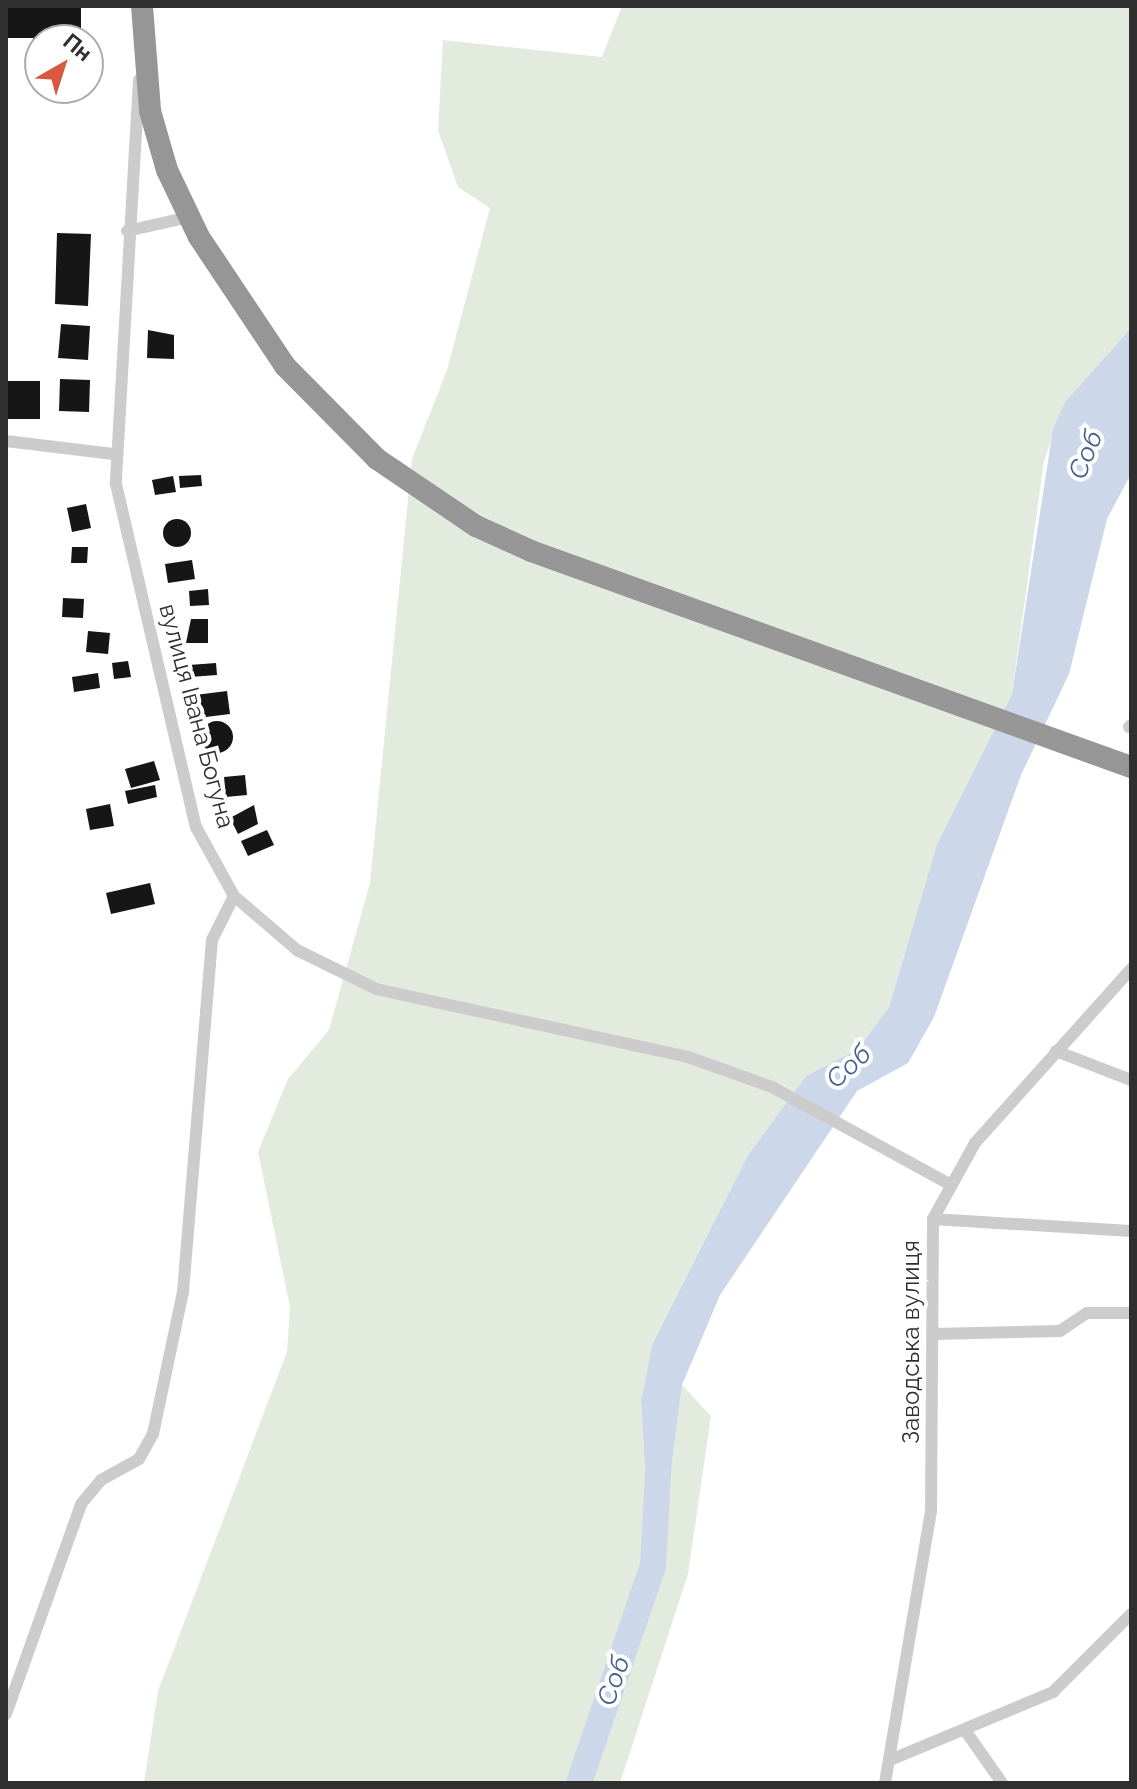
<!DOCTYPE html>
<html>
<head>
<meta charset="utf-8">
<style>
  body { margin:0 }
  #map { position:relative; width:1137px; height:1789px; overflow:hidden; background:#fff; font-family:Raleway,sans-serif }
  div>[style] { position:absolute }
  .green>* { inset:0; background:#e2ebde }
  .water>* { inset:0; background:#ccd7e9 }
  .river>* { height:26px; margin:-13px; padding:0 13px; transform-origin:13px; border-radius:13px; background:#ccd7e9 }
  .building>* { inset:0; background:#161616 }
  .round { border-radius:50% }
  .street>* { height:12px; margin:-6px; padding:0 6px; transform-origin:6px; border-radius:6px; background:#ccc }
  .highway>* { height:22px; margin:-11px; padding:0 11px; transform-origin:11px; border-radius:11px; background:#969696 }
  span { translate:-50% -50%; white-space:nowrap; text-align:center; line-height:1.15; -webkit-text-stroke:8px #fff; paint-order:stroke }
  .street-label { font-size:24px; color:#2f2f2f }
  .water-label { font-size:26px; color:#435d8b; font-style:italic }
  .frame { position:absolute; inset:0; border:8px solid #2f2f2f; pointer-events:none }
  .north { position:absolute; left:24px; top:24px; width:80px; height:80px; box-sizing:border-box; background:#fff; border:2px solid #acacac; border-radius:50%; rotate:39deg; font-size:22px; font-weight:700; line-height:32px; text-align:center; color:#2f2f2f }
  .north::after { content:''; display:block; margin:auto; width:28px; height:36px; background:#d8593f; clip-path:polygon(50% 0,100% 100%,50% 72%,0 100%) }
</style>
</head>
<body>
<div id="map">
  <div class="green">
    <i style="clip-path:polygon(622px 6px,1131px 6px,1131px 328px,1065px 402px,1044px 461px,1012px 694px,937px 844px,889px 1007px,858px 1049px,806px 1076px,748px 1155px,652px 1345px,641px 1401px,645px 1468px,657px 1489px,671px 1471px,682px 1385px,711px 1416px,688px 1574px,620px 1783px,144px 1783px,158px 1691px,287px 1352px,290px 1307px,258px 1152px,288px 1079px,329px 1030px,370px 883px,412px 459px,447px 370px,490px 208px,458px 187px,438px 130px,443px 40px,602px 57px)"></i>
  </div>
  <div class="water">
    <i style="clip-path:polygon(1131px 328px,1131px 474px,1107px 519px,1069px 674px,1021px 775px,934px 1017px,908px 1063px,857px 1091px,720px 1295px,682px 1385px,671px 1471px,657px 1489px,645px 1468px,641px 1401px,652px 1345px,748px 1155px,806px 1076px,858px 1049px,889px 1007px,937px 844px,1012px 694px,1053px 429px,1065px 402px)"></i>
  </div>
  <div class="river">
    <i style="left:579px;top:1783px;width:229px;rotate:-71.2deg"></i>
    <i style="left:653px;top:1566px;width:111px;rotate:-86.9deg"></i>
  </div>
  <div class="building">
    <i style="clip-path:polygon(6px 6px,81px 6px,81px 40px,40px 40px,40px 60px,33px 60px,33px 38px,6px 38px)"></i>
    <i style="clip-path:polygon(57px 233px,91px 234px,88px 306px,55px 304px)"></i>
    <i style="clip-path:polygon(61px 324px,90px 326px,88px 360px,58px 358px)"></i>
    <i style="clip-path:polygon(148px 330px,174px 335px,174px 359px,147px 358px)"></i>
    <i style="clip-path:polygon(60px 379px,90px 380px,89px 412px,59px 411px)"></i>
    <i style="clip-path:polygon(6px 381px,40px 381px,40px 419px,6px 419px)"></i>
    <i style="clip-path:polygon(201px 475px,202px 486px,180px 488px,179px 476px)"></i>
    <i style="clip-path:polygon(173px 476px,176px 492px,155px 495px,152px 480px)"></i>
    <i style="clip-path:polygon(86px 504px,91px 528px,72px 532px,67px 508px)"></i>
    <i class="round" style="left:163px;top:519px;width:28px;height:28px"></i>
    <i style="clip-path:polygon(72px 547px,88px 547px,87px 563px,71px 563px)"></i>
    <i style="clip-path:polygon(192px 560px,195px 579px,168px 583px,165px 564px)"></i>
    <i style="clip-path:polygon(208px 589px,209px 605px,190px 606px,189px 591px)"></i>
    <i style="clip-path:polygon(63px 598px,84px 599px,83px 618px,62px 617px)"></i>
    <i style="clip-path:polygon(191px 619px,208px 619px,208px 643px,186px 643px)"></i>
    <i style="clip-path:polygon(88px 631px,110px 633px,108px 654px,86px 652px)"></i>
    <i style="clip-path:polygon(128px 661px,131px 677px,114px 679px,112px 663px)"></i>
    <i style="clip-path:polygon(216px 663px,217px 675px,190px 677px,189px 665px)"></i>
    <i style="clip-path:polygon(98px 673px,100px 688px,74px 692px,72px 677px)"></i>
    <i style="clip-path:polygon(227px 691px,230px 714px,198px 718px,195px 695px)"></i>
    <i class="round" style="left:201px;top:721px;width:32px;height:32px"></i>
    <i style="clip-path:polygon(154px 761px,160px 780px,131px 788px,125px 769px)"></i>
    <i style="clip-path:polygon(245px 775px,247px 795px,226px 797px,224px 777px)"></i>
    <i style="clip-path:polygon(155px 785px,157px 797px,128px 804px,125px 791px)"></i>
    <i style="clip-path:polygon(110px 804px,114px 826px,90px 830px,86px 809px)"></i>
    <i style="clip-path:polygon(254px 805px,258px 824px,238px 834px,230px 818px)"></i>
    <i style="clip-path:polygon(267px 830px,274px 845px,248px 856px,241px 841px)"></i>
    <i style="clip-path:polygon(150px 883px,155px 904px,111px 914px,106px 893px)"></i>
  </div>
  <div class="street">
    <i style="left:139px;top:80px;width:405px;rotate:93.3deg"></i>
    <i style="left:116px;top:484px;width:352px;rotate:76.9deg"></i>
    <i style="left:196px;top:827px;width:79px;rotate:61.2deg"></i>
    <i style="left:234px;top:896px;width:83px;rotate:40.6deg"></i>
    <i style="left:297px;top:950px;width:88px;rotate:26.3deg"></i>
    <i style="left:376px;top:989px;width:319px;rotate:12.3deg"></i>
    <i style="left:688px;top:1057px;width:89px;rotate:19.7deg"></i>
    <i style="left:772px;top:1087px;width:200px;rotate:28.7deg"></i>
    <i style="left:127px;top:231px;width:64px;rotate:-12.7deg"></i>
    <i style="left:6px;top:441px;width:108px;rotate:6.9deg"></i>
    <i style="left:1129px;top:727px;width:3px;rotate:-45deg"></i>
    <i style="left:1056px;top:1051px;width:80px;rotate:21.1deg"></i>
    <i style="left:933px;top:1219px;width:198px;rotate:3.5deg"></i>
    <i style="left:933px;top:1334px;width:127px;rotate:-1.4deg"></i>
    <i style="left:1060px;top:1331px;width:32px;rotate:-34deg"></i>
    <i style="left:1087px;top:1313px;width:44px"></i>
    <i style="left:6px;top:1714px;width:223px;rotate:-70.3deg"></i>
    <i style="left:81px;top:1504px;width:31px;rotate:-50deg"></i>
    <i style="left:101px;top:1480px;width:43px;rotate:-28.9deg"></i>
    <i style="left:139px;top:1459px;width:29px;rotate:-61deg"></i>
    <i style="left:153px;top:1434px;width:145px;rotate:-78.1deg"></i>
    <i style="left:183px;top:1292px;width:353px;rotate:-85.3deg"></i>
    <i style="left:212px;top:940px;width:49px;rotate:-63.4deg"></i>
    <i style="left:967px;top:1733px;width:61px;rotate:55deg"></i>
    <i style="left:890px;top:1760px;width:177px;rotate:-22.6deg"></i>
    <i style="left:1053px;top:1692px;width:110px;rotate:-45deg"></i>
    <i style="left:885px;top:1783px;width:276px;rotate:-80.4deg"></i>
    <i style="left:931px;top:1511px;width:292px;rotate:-89.6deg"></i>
    <i style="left:933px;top:1219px;width:87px;rotate:-61.1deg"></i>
    <i style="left:975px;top:1143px;width:234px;rotate:-48.1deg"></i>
  </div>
  <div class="highway">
    <i style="left:142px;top:6px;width:105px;rotate:85.6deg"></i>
    <i style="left:150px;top:111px;width:61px;rotate:73.9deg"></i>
    <i style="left:167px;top:170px;width:74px;rotate:64.5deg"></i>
    <i style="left:199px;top:237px;width:155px;rotate:56.3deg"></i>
    <i style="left:285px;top:366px;width:131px;rotate:45.3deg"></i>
    <i style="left:377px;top:459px;width:120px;rotate:34.1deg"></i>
    <i style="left:476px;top:526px;width:60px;rotate:24.4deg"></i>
    <i style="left:531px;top:551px;width:638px;rotate:19.8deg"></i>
  </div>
  <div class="street-label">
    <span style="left:197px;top:716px;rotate:75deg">вулиця Івана Богуна</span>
    <span style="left:911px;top:1342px;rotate:-90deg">Заводська вулиця</span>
  </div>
  <div class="water-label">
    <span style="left:1086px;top:455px;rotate:-68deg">Соб</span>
    <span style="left:849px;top:1067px;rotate:-43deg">Соб</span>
    <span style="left:614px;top:1681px;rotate:-71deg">Соб</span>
  </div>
  <div class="frame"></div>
  <div class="north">Пн</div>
</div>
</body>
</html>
